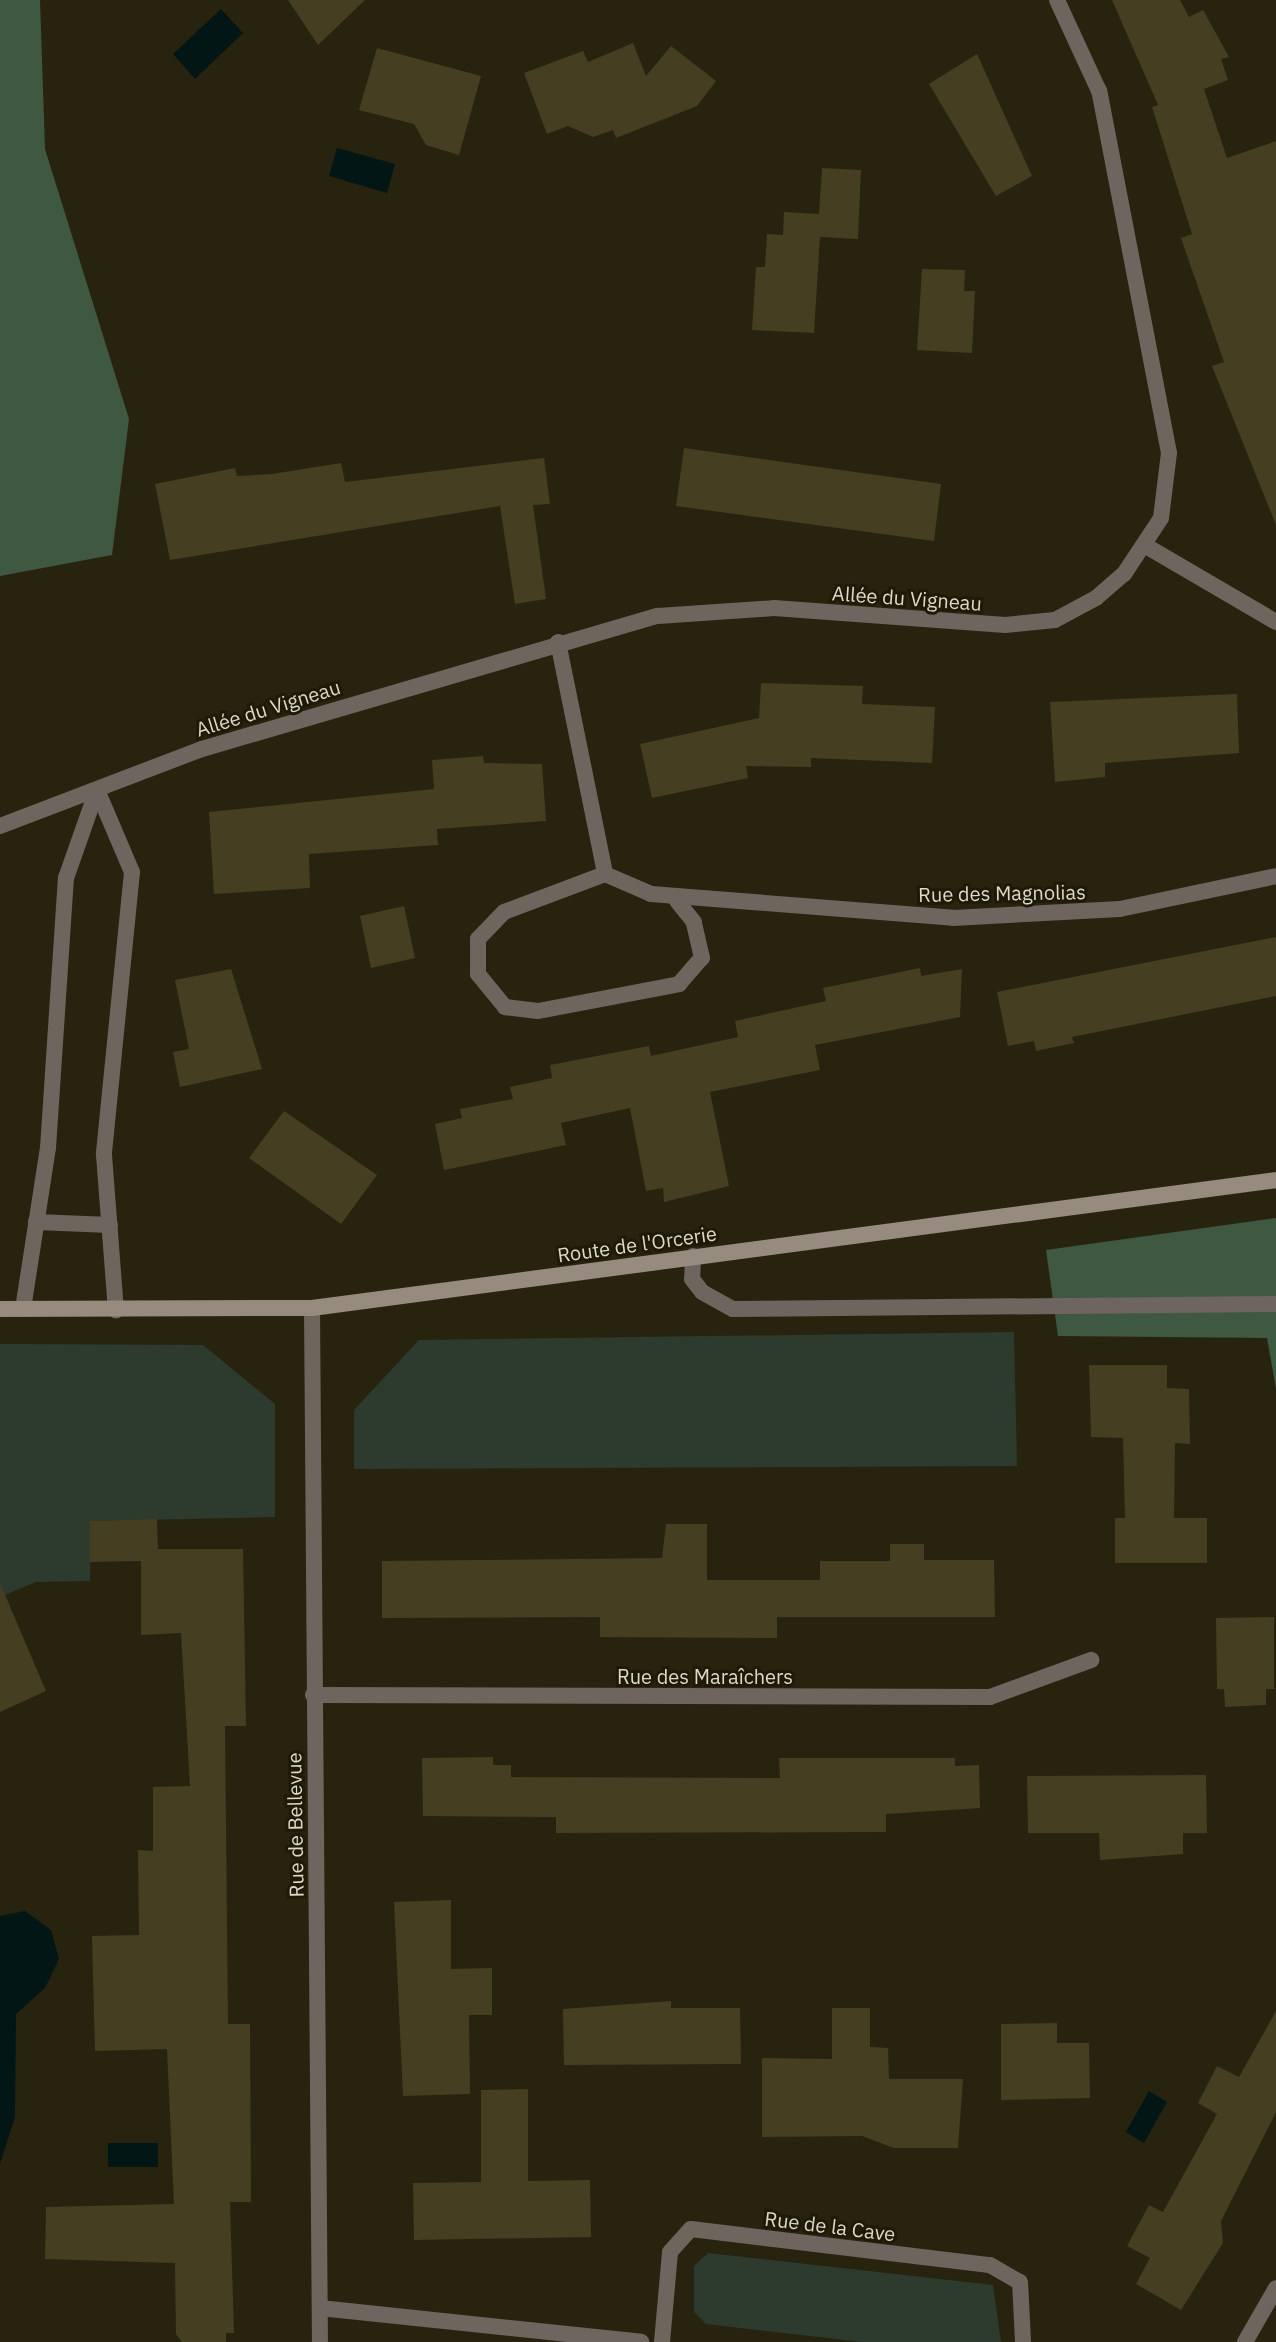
<!DOCTYPE html>
<html>
<head>
<meta charset="utf-8">
<style>
  body { margin:0 }
  #map { position:relative; width:1276px; height:2342px; overflow:hidden; background:#28230f; font-family:"IBM Plex Sans",sans-serif }
  div>[style] { position:absolute }
  .green>* { inset:0; background:#2c3b2e }
  .forest>* { inset:0; background:#3e5842 }
  .water>* { inset:0; background:#021616 }
  .building>* { inset:0; background:#463e20 }
  .street>* { height:16px; margin:-8px; padding:0 8px; transform-origin:8px; border-radius:8px; background:#6d655e }
  .secondary>* { height:16px; margin:-8px; padding:0 8px; transform-origin:8px; border-radius:8px; background:#978a7e }
  span { translate:-50% -50%; white-space:nowrap; text-align:center; line-height:1.15; -webkit-text-stroke:6px #1f1a06; paint-order:stroke }
  .street-label { font-size:20px; color:#dbd8cc }
</style>
</head>
<body>
<div id="map">
  <div class="green">
    <i style="clip-path:polygon(1014px 1332px,1017px 1466px,354px 1469px,354px 1410px,419px 1340px)"></i>
    <i style="clip-path:polygon(0 1344px,203px 1345px,275px 1404px,275px 1517px,91px 1521px,90px 1581px,36px 1582px,0 1597px)"></i>
    <i style="clip-path:polygon(708px 2253px,993px 2285px,1001px 2342px,863px 2342px,706px 2324px,694px 2312px,694px 2266px)"></i>
  </div>
  <div class="forest">
    <i style="clip-path:polygon(0 0,40px 0,45px 149px,129px 419px,112px 555px,0 576px)"></i>
    <i style="clip-path:polygon(1276px 1218px,1276px 1389px,1267px 1338px,1058px 1336px,1046px 1250px)"></i>
  </div>
  <div class="water">
    <i style="clip-path:polygon(221px 9px,243px 33px,195px 79px,173px 54px)"></i>
    <i style="clip-path:polygon(337px 148px,395px 164px,387px 193px,329px 176px)"></i>
    <i style="clip-path:polygon(25px 1911px,51px 1930px,59px 1959px,45px 1988px,16px 2014px,15px 2117px,0 2164px,0 1916px)"></i>
    <i style="clip-path:polygon(1149px 2091px,1167px 2102px,1144px 2143px,1126px 2132px)"></i>
    <i style="clip-path:polygon(108px 2143px,158px 2143px,158px 2167px,108px 2167px)"></i>
  </div>
  <div class="building">
    <i style="clip-path:polygon(288px 0,365px 0,318px 45px)"></i>
    <i style="clip-path:polygon(1112px 0,1180px 0,1189px 17px,1203px 10px,1229px 57px,1221px 59px,1228px 80px,1204px 89px,1227px 158px,1276px 141px,1276px 525px,1212px 366px,1224px 362px,1181px 238px,1192px 234px,1152px 107px,1158px 105px)"></i>
    <i style="clip-path:polygon(633px 43px,646px 76px,671px 46px,716px 81px,697px 106px,616px 138px,613px 130px,593px 137px,568px 126px,547px 134px,524px 73px,583px 51px,588px 62px)"></i>
    <i style="clip-path:polygon(377px 48px,481px 76px,459px 155px,426px 145px,414px 124px,359px 110px)"></i>
    <i style="clip-path:polygon(977px 54px,1032px 176px,996px 196px,929px 84px)"></i>
    <i style="clip-path:polygon(822px 168px,861px 170px,858px 239px,820px 237px,814px 333px,752px 330px,756px 267px,765px 267px,767px 234px,783px 235px,784px 212px,819px 214px)"></i>
    <i style="clip-path:polygon(922px 269px,965px 270px,964px 291px,975px 291px,972px 353px,917px 350px)"></i>
    <i style="clip-path:polygon(684px 448px,941px 484px,934px 541px,676px 506px)"></i>
    <i style="clip-path:polygon(544px 458px,550px 504px,533px 505px,546px 599px,515px 604px,500px 506px,170px 560px,155px 484px,235px 468px,237px 476px,272px 474px,341px 463px,345px 482px)"></i>
    <i style="clip-path:polygon(761px 683px,863px 686px,862px 704px,935px 707px,932px 763px,811px 758px,811px 767px,746px 766px,748px 778px,652px 798px,640px 744px,759px 718px)"></i>
    <i style="clip-path:polygon(1237px 694px,1239px 753px,1105px 763px,1105px 777px,1055px 782px,1050px 702px)"></i>
    <i style="clip-path:polygon(483px 756px,484px 763px,542px 764px,546px 821px,437px 829px,438px 845px,309px 854px,310px 888px,214px 894px,209px 812px,434px 789px,432px 760px)"></i>
    <i style="clip-path:polygon(404px 906px,415px 958px,371px 968px,360px 916px)"></i>
    <i style="clip-path:polygon(1276px 937px,1276px 996px,1072px 1037px,1074px 1043px,1036px 1051px,1034px 1041px,1008px 1046px,997px 992px)"></i>
    <i style="clip-path:polygon(920px 968px,921px 976px,962px 969px,960px 1017px,815px 1045px,820px 1070px,710px 1092px,729px 1186px,664px 1202px,663px 1188px,646px 1191px,630px 1108px,561px 1123px,566px 1145px,444px 1170px,435px 1124px,462px 1118px,460px 1109px,513px 1099px,510px 1087px,552px 1078px,550px 1065px,649px 1046px,651px 1056px,738px 1037px,735px 1021px,826px 1001px,823px 988px)"></i>
    <i style="clip-path:polygon(231px 969px,262px 1069px,180px 1087px,173px 1052px,189px 1049px,175px 980px)"></i>
    <i style="clip-path:polygon(284px 1111px,377px 1175px,341px 1224px,249px 1158px)"></i>
    <i style="clip-path:polygon(1089px 1365px,1167px 1365px,1167px 1388px,1189px 1389px,1190px 1444px,1175px 1443px,1174px 1518px,1207px 1518px,1207px 1563px,1115px 1563px,1115px 1518px,1125px 1518px,1123px 1438px,1091px 1437px)"></i>
    <i style="clip-path:polygon(157px 1519px,158px 1549px,243px 1549px,246px 1726px,225px 1726px,228px 2024px,250px 2024px,251px 2202px,230px 2202px,234px 2333px,226px 2333px,226px 2342px,182px 2342px,176px 2334px,175px 2263px,45px 2259px,46px 2207px,174px 2204px,167px 2049px,95px 2051px,94px 2016px,92px 1936px,139px 1935px,138px 1850px,153px 1851px,153px 1787px,190px 1786px,181px 1633px,141px 1635px,141px 1561px,90px 1562px,90px 1521px)"></i>
    <i style="clip-path:polygon(666px 1524px,707px 1524px,707px 1580px,820px 1580px,820px 1561px,890px 1561px,890px 1544px,924px 1544px,924px 1560px,994px 1560px,995px 1617px,777px 1617px,777px 1638px,600px 1637px,600px 1617px,382px 1618px,382px 1561px,662px 1558px)"></i>
    <i style="clip-path:polygon(0 1583px,46px 1691px,0 1712px)"></i>
    <i style="clip-path:polygon(1274px 1617px,1274px 1689px,1266px 1689px,1266px 1705px,1225px 1707px,1224px 1689px,1217px 1689px,1216px 1618px)"></i>
    <i style="clip-path:polygon(493px 1757px,493px 1765px,511px 1765px,511px 1777px,780px 1778px,779px 1758px,955px 1758px,955px 1766px,979px 1765px,980px 1808px,886px 1814px,886px 1832px,556px 1833px,556px 1817px,423px 1816px,422px 1758px)"></i>
    <i style="clip-path:polygon(1206px 1775px,1207px 1833px,1183px 1833px,1183px 1854px,1100px 1860px,1099px 1833px,1028px 1833px,1027px 1776px)"></i>
    <i style="clip-path:polygon(451px 1900px,451px 1969px,492px 1968px,492px 2015px,469px 2015px,470px 2094px,403px 2096px,394px 1902px)"></i>
    <i style="clip-path:polygon(671px 2001px,671px 2008px,740px 2008px,741px 2064px,564px 2065px,563px 2009px)"></i>
    <i style="clip-path:polygon(832px 2008px,870px 2008px,870px 2047px,888px 2048px,889px 2079px,963px 2079px,958px 2148px,894px 2148px,862px 2136px,762px 2137px,762px 2058px,832px 2059px)"></i>
    <i style="clip-path:polygon(1276px 2011px,1276px 2112px,1221px 2221px,1223px 2243px,1181px 2310px,1136px 2284px,1150px 2258px,1127px 2246px,1149px 2205px,1163px 2212px,1217px 2114px,1198px 2103px,1217px 2066px,1239px 2077px)"></i>
    <i style="clip-path:polygon(1057px 2023px,1057px 2043px,1089px 2043px,1090px 2098px,1001px 2100px,1001px 2024px)"></i>
    <i style="clip-path:polygon(528px 2089px,528px 2181px,590px 2180px,591px 2237px,414px 2240px,413px 2183px,481px 2182px,481px 2090px)"></i>
  </div>
  <div class="street">
    <i style="left:1146px;top:546px;width:151px;rotate:30.3deg"></i>
    <i style="left:558px;top:642px;width:237px;rotate:78.5deg"></i>
    <i style="left:605px;top:874px;width:50px;rotate:23.5deg"></i>
    <i style="left:651px;top:894px;width:303px;rotate:4.5deg"></i>
    <i style="left:953px;top:918px;width:167px;rotate:-3.1deg"></i>
    <i style="left:1120px;top:909px;width:159px;rotate:-11.9deg"></i>
    <i style="left:97px;top:790px;width:89px;rotate:66.9deg"></i>
    <i style="left:132px;top:872px;width:284px;rotate:95.7deg"></i>
    <i style="left:104px;top:1155px;width:156px;rotate:85.6deg"></i>
    <i style="left:0;top:826px;width:216px;rotate:-20.9deg"></i>
    <i style="left:202px;top:749px;width:475px;rotate:-16.3deg"></i>
    <i style="left:658px;top:616px;width:116px;rotate:-3.9deg"></i>
    <i style="left:774px;top:608px;width:232px;rotate:4.2deg"></i>
    <i style="left:1005px;top:625px;width:50px;rotate:-5.7deg"></i>
    <i style="left:1055px;top:620px;width:47px;rotate:-28.2deg"></i>
    <i style="left:1096px;top:598px;width:37px;rotate:-41deg"></i>
    <i style="left:1124px;top:574px;width:67px;rotate:-56.5deg"></i>
    <i style="left:1161px;top:518px;width:65px;rotate:-83deg"></i>
    <i style="left:1169px;top:453px;width:369px;rotate:-100.9deg"></i>
    <i style="left:1099px;top:91px;width:100px;rotate:-114.8deg"></i>
    <i style="left:605px;top:874px;width:108px;rotate:159.4deg"></i>
    <i style="left:504px;top:912px;width:37px;rotate:134deg"></i>
    <i style="left:478px;top:939px;width:35px;rotate:90deg"></i>
    <i style="left:478px;top:974px;width:43px;rotate:50.7deg"></i>
    <i style="left:505px;top:1007px;width:33px;rotate:7deg"></i>
    <i style="left:538px;top:1011px;width:144px;rotate:-10.8deg"></i>
    <i style="left:679px;top:984px;width:35px;rotate:-49deg"></i>
    <i style="left:702px;top:958px;width:37px;rotate:-103deg"></i>
    <i style="left:694px;top:922px;width:27px;rotate:-129deg"></i>
    <i style="left:36px;top:1222px;width:74px;rotate:2.3deg"></i>
    <i style="left:693px;top:1256px;width:23px;rotate:92deg"></i>
    <i style="left:692px;top:1279px;width:16px;rotate:52deg"></i>
    <i style="left:702px;top:1292px;width:35px;rotate:29deg"></i>
    <i style="left:733px;top:1309px;width:543px;rotate:-0.53deg"></i>
    <i style="left:312px;top:1308px;width:1034px;rotate:89.56deg"></i>
    <i style="left:23px;top:1309px;width:163px;rotate:-81.2deg"></i>
    <i style="left:48px;top:1148px;width:271px;rotate:-86.2deg"></i>
    <i style="left:66px;top:878px;width:93px;rotate:-70.6deg"></i>
    <i style="left:313px;top:1695px;width:677px;rotate:0.17deg"></i>
    <i style="left:990px;top:1697px;width:108px;rotate:-20.1deg"></i>
    <i style="left:320px;top:2308px;width:323px;rotate:6deg"></i>
    <i style="left:662px;top:2342px;width:90px;rotate:-84.9deg"></i>
    <i style="left:670px;top:2252px;width:31px;rotate:-48deg"></i>
    <i style="left:691px;top:2229px;width:301px;rotate:6.9deg"></i>
    <i style="left:990px;top:2265px;width:34px;rotate:30deg"></i>
    <i style="left:1020px;top:2282px;width:60px;rotate:87.1deg"></i>
    <i style="left:1245px;top:2342px;width:62px;rotate:-60.1deg"></i>
  </div>
  <div class="secondary">
    <i style="left:0;top:1309px;width:312px;rotate:-0.2deg"></i>
    <i style="left:312px;top:1308px;width:972px;rotate:-7.56deg"></i>
  </div>
  <div class="street-label">
    <span style="left:907px;top:598px;rotate:4deg">Allée du Vigneau</span>
    <span style="left:268px;top:708px;rotate:-17deg">Allée du Vigneau</span>
    <span style="left:1002px;top:893px;rotate:-1deg">Rue des Magnolias</span>
    <span style="left:637px;top:1244px;rotate:-8deg">Route de l'Orcerie</span>
    <span style="left:705px;top:1676px">Rue des Maraîchers</span>
    <span style="left:295px;top:1825px;rotate:-91deg">Rue de Bellevue</span>
    <span style="left:830px;top:2226px;rotate:7deg">Rue de la Cave</span>
  </div>
</div>
</body>
</html>
